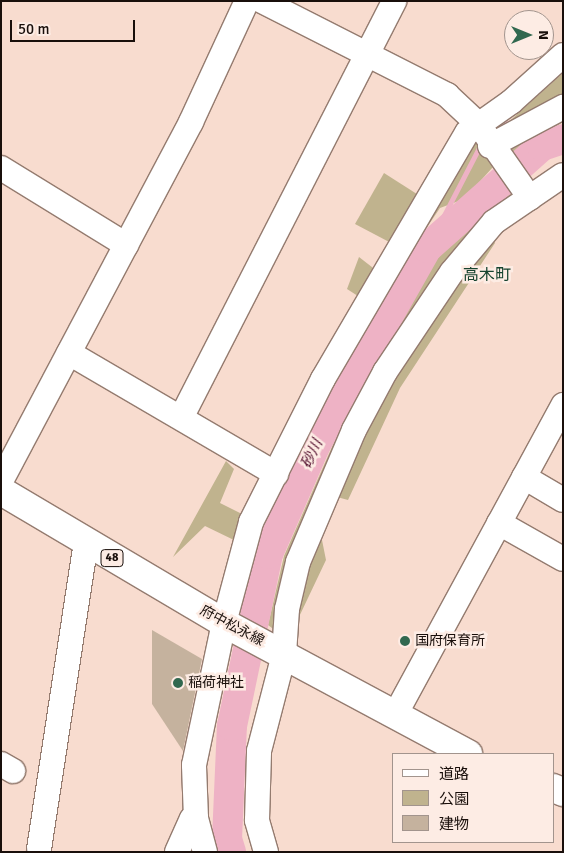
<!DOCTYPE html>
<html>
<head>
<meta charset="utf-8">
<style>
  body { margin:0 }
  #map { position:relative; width:564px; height:853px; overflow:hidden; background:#f8dccf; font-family:Signika,"Noto Sans JP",sans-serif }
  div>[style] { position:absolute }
  .green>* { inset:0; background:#c0b38e }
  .stream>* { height:5px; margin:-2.5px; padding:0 2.5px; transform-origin:2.5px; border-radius:2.5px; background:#eeb2c5 }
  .river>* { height:30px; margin:-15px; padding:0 15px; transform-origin:15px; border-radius:15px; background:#eeb2c5 }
  .building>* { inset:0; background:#c5b29e }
  .roads { filter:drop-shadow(1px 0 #947b6f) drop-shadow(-1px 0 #947b6f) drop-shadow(0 1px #947b6f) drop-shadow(0 -1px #947b6f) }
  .minor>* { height:24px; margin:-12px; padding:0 12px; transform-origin:12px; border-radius:12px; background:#fff }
  .major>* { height:28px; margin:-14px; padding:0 14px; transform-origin:14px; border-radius:14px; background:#fff }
  .dots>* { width:14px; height:14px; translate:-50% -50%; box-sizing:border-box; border:2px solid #fdece4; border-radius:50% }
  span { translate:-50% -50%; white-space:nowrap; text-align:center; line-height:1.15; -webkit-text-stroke:5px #fdece4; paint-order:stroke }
  .shield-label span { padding:1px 4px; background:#fdece4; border:1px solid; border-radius:4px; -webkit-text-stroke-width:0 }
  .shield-label { font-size:12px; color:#190f0b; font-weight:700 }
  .street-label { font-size:14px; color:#190f0b }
  .poi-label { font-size:14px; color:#190f0b }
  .left { translate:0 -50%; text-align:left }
  .water-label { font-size:15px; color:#4e0929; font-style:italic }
  .quarter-label { font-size:16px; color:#16432f }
  .frame { position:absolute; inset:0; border:2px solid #190f0b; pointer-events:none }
  .legend { position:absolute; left:392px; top:753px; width:162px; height:90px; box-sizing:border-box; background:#fdece4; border:1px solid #a2948d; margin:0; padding:6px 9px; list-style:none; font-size:15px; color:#190f0b }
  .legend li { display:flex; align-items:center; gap:10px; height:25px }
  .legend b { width:25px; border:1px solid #a2948d }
  .north { position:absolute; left:504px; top:10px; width:50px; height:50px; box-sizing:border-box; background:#fdece4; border:1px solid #a2948d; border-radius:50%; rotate:90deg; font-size:14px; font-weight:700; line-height:20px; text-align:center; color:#190f0b }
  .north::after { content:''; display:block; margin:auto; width:18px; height:22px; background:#31684f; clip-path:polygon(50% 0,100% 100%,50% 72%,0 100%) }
  .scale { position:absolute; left:10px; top:20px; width:125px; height:22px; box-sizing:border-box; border:2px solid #190f0b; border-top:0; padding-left:6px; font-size:15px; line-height:18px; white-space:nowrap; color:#190f0b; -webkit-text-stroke:4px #fdece4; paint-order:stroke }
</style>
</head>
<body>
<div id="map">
  <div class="green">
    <i style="clip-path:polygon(563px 73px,563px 122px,513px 154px,494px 135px)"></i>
    <i style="clip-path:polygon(475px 132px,493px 167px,464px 199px,440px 208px,378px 300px)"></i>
    <i style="clip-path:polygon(384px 173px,420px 196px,393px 244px,355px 224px)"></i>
    <i style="clip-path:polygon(509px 185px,520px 198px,491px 234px,495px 243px,400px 388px,348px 500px,337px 497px,321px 535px,326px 560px,298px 619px,280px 634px,268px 625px,284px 556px,338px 433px,406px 313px,435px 248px)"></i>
    <i style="clip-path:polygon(359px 257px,377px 271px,361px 298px,347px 289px)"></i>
    <i style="clip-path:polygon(226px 461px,234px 469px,220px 503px,246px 516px,238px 542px,205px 526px,173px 557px)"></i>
  </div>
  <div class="stream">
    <i style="left:491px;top:133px;width:19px;rotate:-43deg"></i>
    <i style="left:427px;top:248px;width:122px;rotate:-62.6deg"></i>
  </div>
  <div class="river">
    <i style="left:231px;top:852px;width:14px;rotate:-107deg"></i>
    <i style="left:227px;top:839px;width:113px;rotate:-87.5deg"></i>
    <i style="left:232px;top:726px;width:176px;rotate:-78.2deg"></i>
    <i style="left:268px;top:554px;width:120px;rotate:-66.4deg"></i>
    <i style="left:316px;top:444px;width:225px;rotate:-60.5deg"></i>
    <i style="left:427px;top:248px;width:154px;rotate:-41.6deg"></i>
    <i style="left:542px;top:146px;width:22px;rotate:-18deg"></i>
  </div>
  <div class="building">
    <i style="clip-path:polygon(152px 630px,202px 659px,183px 751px,152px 704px)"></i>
  </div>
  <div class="roads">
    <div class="minor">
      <i style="left:262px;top:1px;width:208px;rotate:26.9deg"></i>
      <i style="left:447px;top:95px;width:44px;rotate:43.2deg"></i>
      <i style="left:479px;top:125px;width:89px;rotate:55.1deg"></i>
      <i style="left:490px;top:146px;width:83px;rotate:-28.1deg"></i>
      <i style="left:1px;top:168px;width:147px;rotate:31.6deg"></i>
      <i style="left:69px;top:353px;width:240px;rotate:30.3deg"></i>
      <i style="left:182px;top:416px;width:466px;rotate:-62.9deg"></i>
      <i style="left:524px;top:477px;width:45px;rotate:30.5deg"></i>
      <i style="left:1px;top:481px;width:406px;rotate:-62.1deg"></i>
      <i style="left:191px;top:122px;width:133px;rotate:-65.2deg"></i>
      <i style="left:499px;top:523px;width:73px;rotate:29.4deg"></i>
      <i style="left:395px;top:715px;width:353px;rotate:-61.5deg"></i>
      <i style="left:1px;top:764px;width:14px;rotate:30deg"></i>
      <i style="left:39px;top:849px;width:310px;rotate:-81.3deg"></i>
      <i style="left:177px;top:852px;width:36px;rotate:-66deg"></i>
      <i style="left:192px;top:819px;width:4px;rotate:-14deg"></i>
      <i style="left:205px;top:852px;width:35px;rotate:-105deg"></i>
      <i style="left:196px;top:818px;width:53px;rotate:-92.2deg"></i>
      <i style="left:194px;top:765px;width:145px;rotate:-78.1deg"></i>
      <i style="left:224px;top:623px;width:105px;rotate:-75deg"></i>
      <i style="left:251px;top:522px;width:160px;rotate:-63.3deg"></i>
      <i style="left:323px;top:379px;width:285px;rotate:-59.7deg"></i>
      <i style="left:467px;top:133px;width:54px;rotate:-35.2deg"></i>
      <i style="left:511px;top:102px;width:70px;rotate:-42.1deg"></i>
      <i style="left:266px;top:852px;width:33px;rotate:-106deg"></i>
      <i style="left:257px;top:820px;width:69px;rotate:-88.3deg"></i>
      <i style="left:259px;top:751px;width:100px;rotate:-75.5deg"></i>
      <i style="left:284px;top:654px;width:45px;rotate:-86.2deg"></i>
      <i style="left:287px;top:609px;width:48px;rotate:-76.8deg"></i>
      <i style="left:298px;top:562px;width:143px;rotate:-67deg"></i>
      <i style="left:354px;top:430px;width:66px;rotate:-61.9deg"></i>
      <i style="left:385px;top:372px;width:120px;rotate:-56.2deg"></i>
      <i style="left:452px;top:272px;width:65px;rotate:-50deg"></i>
      <i style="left:494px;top:222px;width:83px;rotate:-34.3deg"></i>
    </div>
    <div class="major">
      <i style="left:1px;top:491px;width:259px;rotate:30.6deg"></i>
      <i style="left:224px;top:623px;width:277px;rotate:28.2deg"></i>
      <i style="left:553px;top:788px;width:11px;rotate:22deg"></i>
    </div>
  </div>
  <div class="dots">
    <i style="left:405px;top:641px;background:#31684f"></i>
    <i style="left:178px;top:683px;background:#31684f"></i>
  </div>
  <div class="shield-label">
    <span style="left:112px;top:558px">48</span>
  </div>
  <div class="street-label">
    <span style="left:232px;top:626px;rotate:28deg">府中松永線</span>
  </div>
  <div class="poi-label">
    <span class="left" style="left:415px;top:641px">国府保育所</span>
    <span class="left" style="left:188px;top:683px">稲荷神社</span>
  </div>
  <div class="water-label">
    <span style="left:312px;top:454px;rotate:-65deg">砂川</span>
  </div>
  <div class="quarter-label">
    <span style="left:487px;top:275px">高木町</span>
  </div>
  <div class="frame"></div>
  <ul class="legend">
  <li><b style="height:6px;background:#fff"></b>道路</li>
  <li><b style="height:14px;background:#c0b38e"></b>公園</li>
  <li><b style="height:14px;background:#c5b29e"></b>建物</li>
  </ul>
  <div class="north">N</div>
  <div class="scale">50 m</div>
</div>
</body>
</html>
